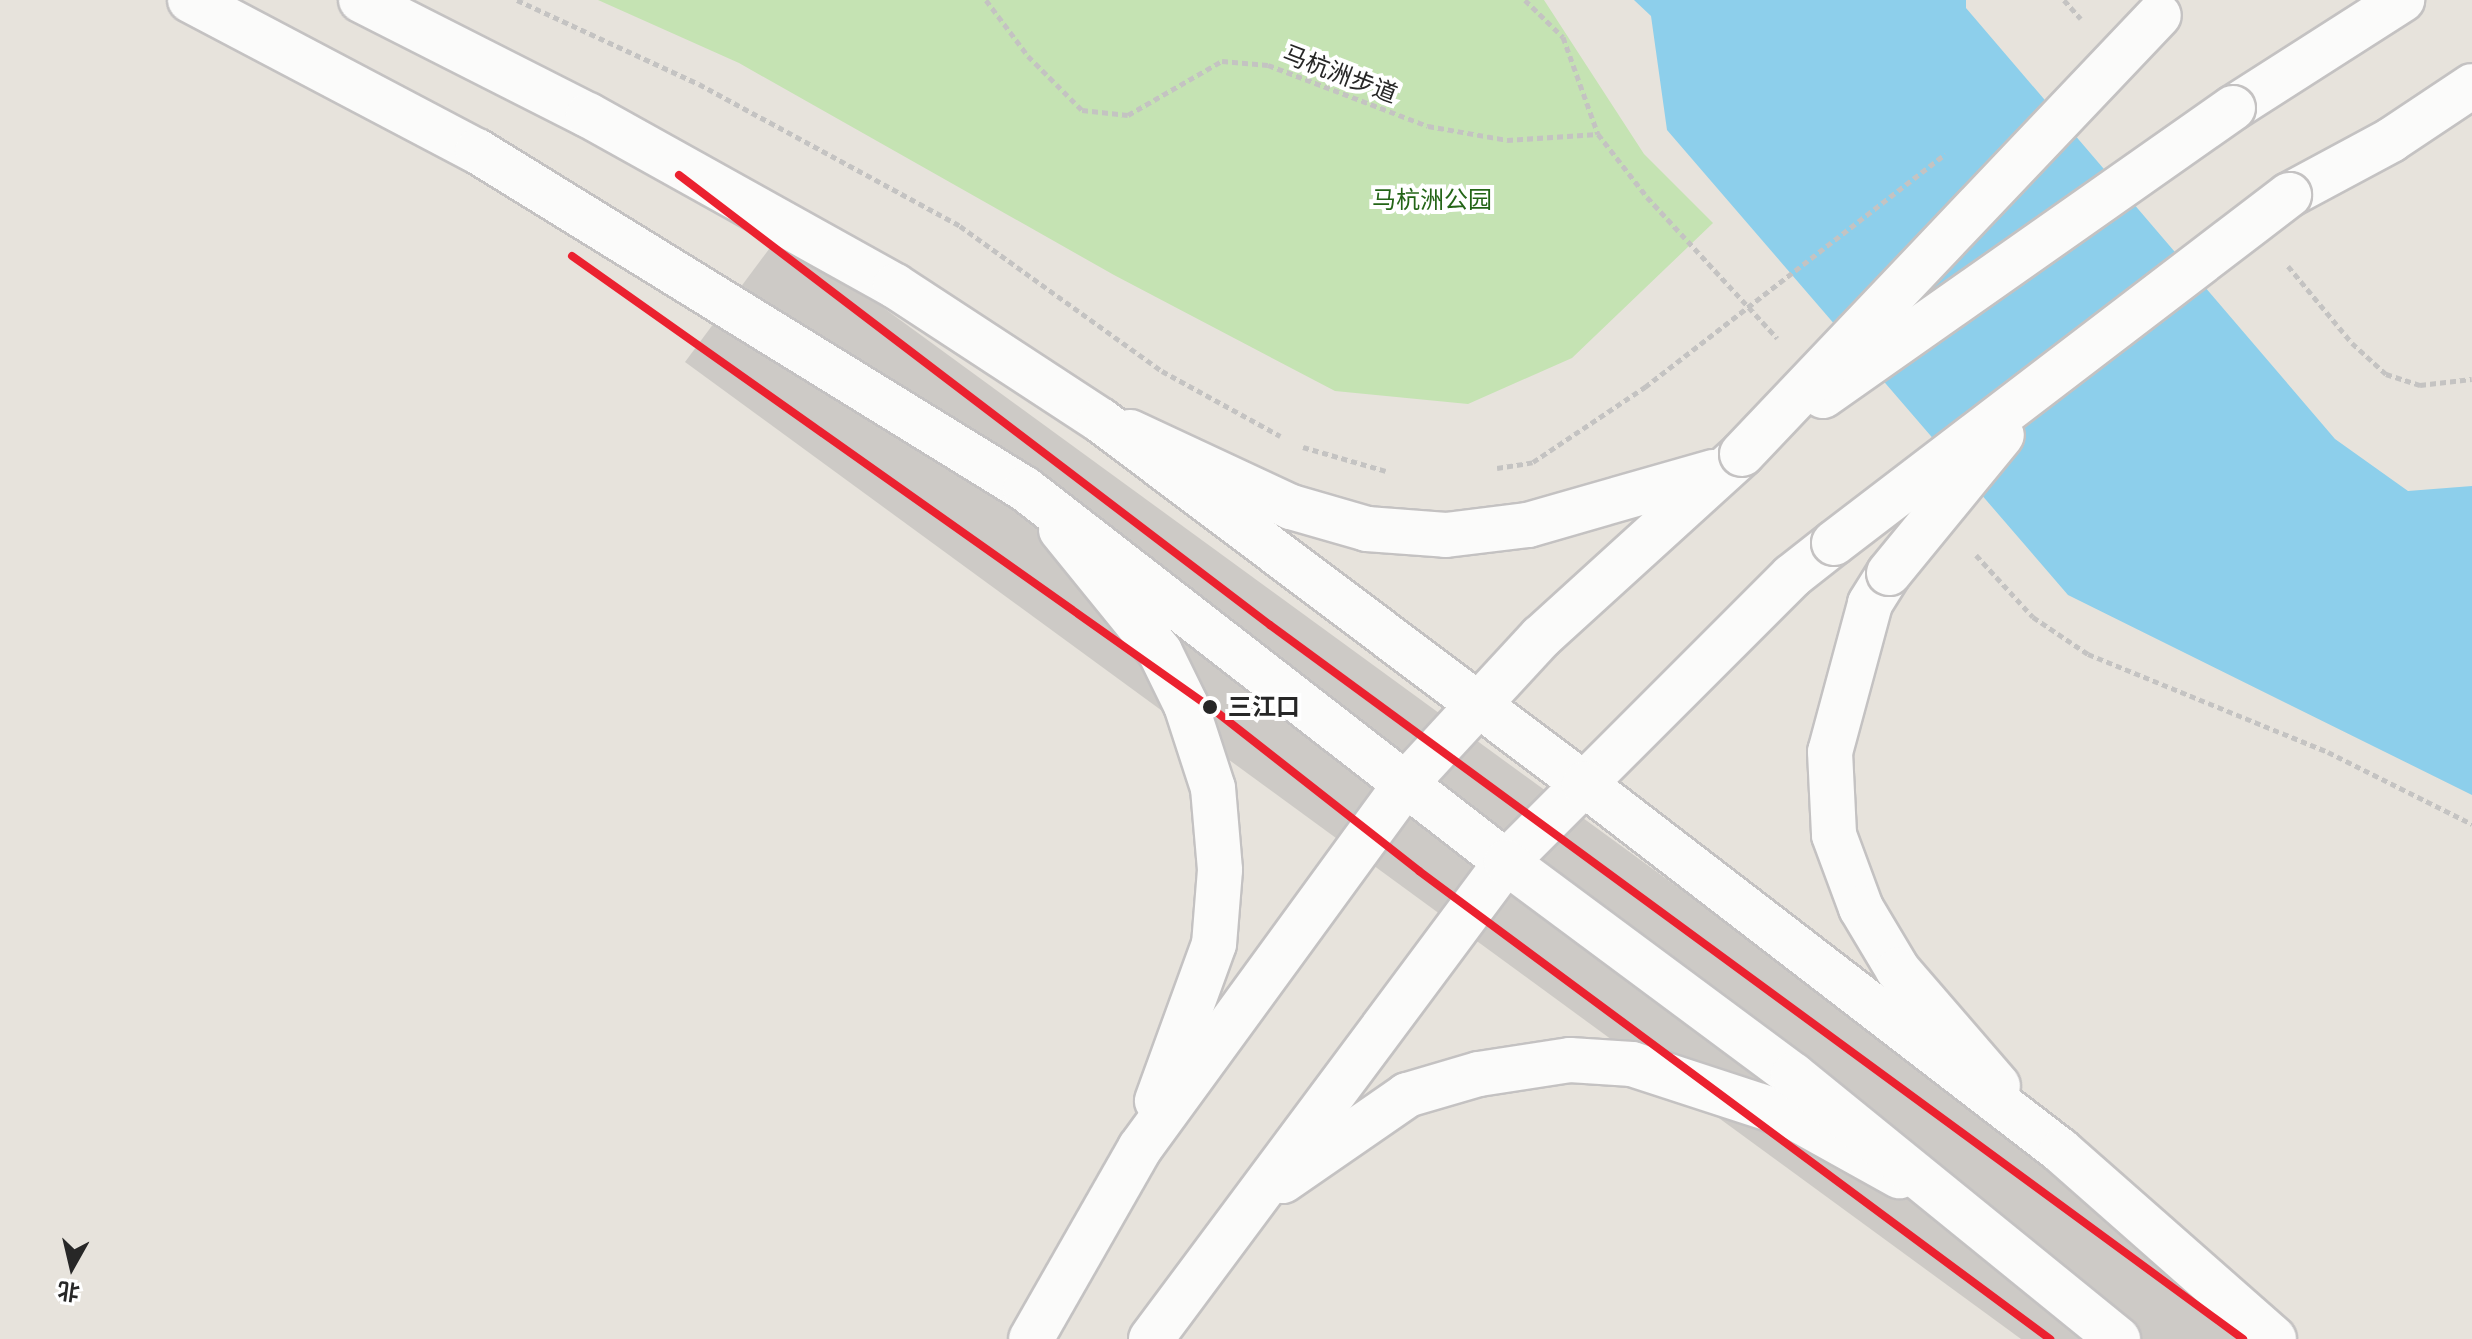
<!DOCTYPE html>
<html>
<head>
<meta charset="utf-8">
<style>
  body { margin:0 }
  #map { position:relative; width:2472px; height:1339px; overflow:hidden; background:#e7e3dc; font-family:Cabin,"Noto Sans SC",sans-serif }
  div>[style] { position:absolute }
  .green>* { inset:0; background:#c5e3b3 }
  .water>* { inset:0; background:#8dcfeb }
  .building>* { inset:0; background:#cdcac6 }
  .path>* { height:5px; margin-top:-2.5px; transform-origin:0; background:repeating-linear-gradient(90deg,#c4c3c2 0 6px,transparent 0 10px) }
  .roads { filter:drop-shadow(2px 0 #c4c2c2) drop-shadow(-2px 0 #c4c2c2) drop-shadow(0 2px #c4c2c2) drop-shadow(0 -2px #c4c2c2) }
  .tertiary>* { height:44px; margin:-22px; padding:0 22px; transform-origin:22px; border-radius:22px; background:#fbfbfa }
  .secondary>* { height:44px; margin:-22px; padding:0 22px; transform-origin:22px; border-radius:22px; background:#fbfbfa }
  .path-bridge>* { height:5px; margin-top:-2.5px; transform-origin:0; background:repeating-linear-gradient(90deg,#c4c3c2 0 6px,transparent 0 10px) }
  .bridges { filter:drop-shadow(2px 0 #c4c2c2) drop-shadow(-2px 0 #c4c2c2) drop-shadow(0 2px #c4c2c2) drop-shadow(0 -2px #c4c2c2) }
  .tertiary-bridge>* { height:44px; margin:-22px; padding:0 22px; transform-origin:22px; border-radius:22px; background:#fbfbfa }
  .metro-1>* { height:8px; margin:-4px; padding:0 4px; transform-origin:4px; border-radius:4px; background:#eb212f }
  .dots>* { width:22px; height:22px; translate:-50% -50%; box-sizing:border-box; border:4px solid #fff; border-radius:50% }
  span { translate:-50% -50%; white-space:nowrap; text-align:center; line-height:1.15; -webkit-text-stroke:8px #fff; paint-order:stroke }
  .street-label { font-size:24px; color:#272727 }
  .park-label { font-size:24px; color:#246517 }
  .stop-label { font-size:24px; color:#272727; font-weight:700 }
  .left { translate:0 -50%; text-align:left }
  .north { position:absolute; left:32px; top:1227px; width:80px; height:80px; -webkit-text-stroke:6px #fff; paint-order:stroke; rotate:188deg; font-size:22px; font-weight:700; line-height:32px; text-align:center; color:#272727 }
  .north::after { content:''; display:block; margin:auto; width:28px; height:36px; background:#272727; clip-path:polygon(50% 0,100% 100%,50% 72%,0 100%) }
</style>
</head>
<body>
<div id="map">
  <div class="green">
    <i style="clip-path:polygon(598px 0,1544px 0,1644px 154px,1713px 223px,1572px 358px,1468px 404px,1335px 391px,1114px 275px,739px 63px)"></i>
  </div>
  <div class="water">
    <i style="clip-path:polygon(1634px 0,1966px 0,1966px 8px,2335px 439px,2408px 491px,2472px 486px,2472px 795px,2068px 595px,1667px 130px,1651px 16px)"></i>
  </div>
  <div class="building">
    <i style="clip-path:polygon(781px 233px,2286px 1331px,2280px 1339px,2021px 1339px,685px 362px)"></i>
  </div>
  <div class="path">
    <i style="left:517px;top:0;width:200px;rotate:24.8deg"></i>
    <i style="left:699px;top:84px;width:297px;rotate:28.5deg"></i>
    <i style="left:960px;top:226px;width:249px;rotate:35.7deg"></i>
    <i style="left:1162px;top:371px;width:135px;rotate:28.8deg"></i>
    <i style="left:986px;top:0;width:70px;rotate:53.1deg"></i>
    <i style="left:1028px;top:56px;width:76px;rotate:45deg"></i>
    <i style="left:1082px;top:110px;width:46px;rotate:6.2deg"></i>
    <i style="left:1128px;top:115px;width:108px;rotate:-29.9deg"></i>
    <i style="left:1222px;top:61px;width:46px;rotate:5deg"></i>
    <i style="left:1268px;top:65px;width:171px;rotate:20.9deg"></i>
    <i style="left:1428px;top:126px;width:80px;rotate:10deg"></i>
    <i style="left:1507px;top:140px;width:91px;rotate:-3.8deg"></i>
    <i style="left:1525px;top:0;width:53px;rotate:44.2deg"></i>
    <i style="left:1563px;top:37px;width:103px;rotate:70.2deg"></i>
    <i style="left:1598px;top:134px;width:80px;rotate:52.1deg"></i>
    <i style="left:1647px;top:197px;width:192px;rotate:47.3deg"></i>
    <i style="left:2064px;top:0;width:25px;rotate:48deg"></i>
    <i style="left:2288px;top:266px;width:100px;rotate:50.3deg"></i>
    <i style="left:2352px;top:343px;width:46px;rotate:42.4deg"></i>
    <i style="left:2386px;top:374px;width:36px;rotate:18deg"></i>
    <i style="left:2420px;top:385px;width:52px;rotate:-6.6deg"></i>
    <i style="left:1303px;top:447px;width:86px;rotate:16.1deg"></i>
    <i style="left:1497px;top:468px;width:36px;rotate:-9deg"></i>
    <i style="left:1533px;top:462px;width:135px;rotate:-33.8deg"></i>
    <i style="left:1976px;top:555px;width:84px;rotate:47.4deg"></i>
    <i style="left:2033px;top:617px;width:66px;rotate:33.9deg"></i>
    <i style="left:2088px;top:654px;width:259px;rotate:22.2deg"></i>
    <i style="left:2328px;top:752px;width:161px;rotate:26.6deg"></i>
  </div>
  <div class="roads">
    <div class="tertiary">
      <i style="left:2233px;top:108px;width:201px;rotate:-32.6deg"></i>
      <i style="left:2289px;top:195px;width:116px;rotate:-28.3deg"></i>
      <i style="left:2391px;top:140px;width:97px;rotate:-33.7deg"></i>
      <i style="left:1130px;top:432px;width:178px;rotate:25deg"></i>
      <i style="left:1291px;top:507px;width:79px;rotate:16.1deg"></i>
      <i style="left:1367px;top:529px;width:79px;rotate:4.3deg"></i>
      <i style="left:1446px;top:535px;width:83px;rotate:-7deg"></i>
      <i style="left:1528px;top:525px;width:192px;rotate:-16deg"></i>
      <i style="left:1061px;top:530px;width:157px;rotate:50.9deg"></i>
      <i style="left:1160px;top:652px;width:59px;rotate:63.9deg"></i>
      <i style="left:1186px;top:705px;width:87px;rotate:72deg"></i>
      <i style="left:1213px;top:788px;width:82px;rotate:85.1deg"></i>
      <i style="left:1220px;top:870px;width:74px;rotate:94.6deg"></i>
      <i style="left:1214px;top:944px;width:167px;rotate:110deg"></i>
      <i style="left:1889px;top:573px;width:36px;rotate:122deg"></i>
      <i style="left:1870px;top:604px;width:153px;rotate:105.1deg"></i>
      <i style="left:1830px;top:752px;width:83px;rotate:87.2deg"></i>
      <i style="left:1834px;top:835px;width:78px;rotate:69.7deg"></i>
      <i style="left:1861px;top:908px;width:72px;rotate:59.2deg"></i>
      <i style="left:1898px;top:970px;width:153px;rotate:49.2deg"></i>
      <i style="left:1283px;top:1181px;width:151px;rotate:-34.7deg"></i>
      <i style="left:1407px;top:1095px;width:75px;rotate:-16.3deg"></i>
      <i style="left:1479px;top:1074px;width:92px;rotate:-8.7deg"></i>
      <i style="left:1570px;top:1060px;width:62px;rotate:3.7deg"></i>
      <i style="left:1632px;top:1064px;width:167px;rotate:18.1deg"></i>
      <i style="left:1791px;top:1116px;width:124px;rotate:29.1deg"></i>
      <i style="left:1031px;top:1339px;width:220px;rotate:-60.3deg"></i>
      <i style="left:1140px;top:1148px;width:454px;rotate:-53.9deg"></i>
      <i style="left:1408px;top:781px;width:196px;rotate:-47.3deg"></i>
      <i style="left:1541px;top:637px;width:272px;rotate:-42.3deg"></i>
      <i style="left:1151px;top:1339px;width:595px;rotate:-53.34deg"></i>
      <i style="left:1506px;top:862px;width:404px;rotate:-45deg"></i>
      <i style="left:1792px;top:576px;width:53px;rotate:-38.2deg"></i>
    </div>
    <div class="secondary">
      <i style="left:190px;top:0;width:324px;rotate:27.8deg"></i>
      <i style="left:477px;top:151px;width:644px;rotate:31.67deg"></i>
      <i style="left:1025px;top:489px;width:609px;rotate:37.79deg"></i>
      <i style="left:1506px;top:862px;width:357px;rotate:36.6deg"></i>
      <i style="left:1793px;top:1075px;width:419px;rotate:39.1deg"></i>
      <i style="left:361px;top:0;width:254px;rotate:26.9deg"></i>
      <i style="left:588px;top:115px;width:351px;rotate:29.1deg"></i>
      <i style="left:895px;top:286px;width:245px;rotate:33.2deg"></i>
      <i style="left:1100px;top:420px;width:606px;rotate:36.95deg"></i>
      <i style="left:1584px;top:784px;width:602px;rotate:37.57deg"></i>
      <i style="left:2061px;top:1151px;width:284px;rotate:41.4deg"></i>
    </div>
  </div>
  <div class="path-bridge">
    <i style="left:1645px;top:387px;width:380px;rotate:-37.8deg"></i>
  </div>
  <div class="bridges">
    <div class="tertiary-bridge">
      <i style="left:1823px;top:396px;width:501px;rotate:-35.09deg"></i>
      <i style="left:1742px;top:454px;width:605px;rotate:-46.47deg"></i>
      <i style="left:1834px;top:543px;width:573px;rotate:-37.41deg"></i>
      <i style="left:1889px;top:573px;width:178px;rotate:-50.7deg"></i>
    </div>
  </div>
  <div class="metro-1">
    <i style="left:679px;top:175px;width:743px;rotate:37.29deg"></i>
    <i style="left:1270px;top:625px;width:1207px;rotate:36.27deg"></i>
    <i style="left:572px;top:256px;width:786px;rotate:35.27deg"></i>
    <i style="left:1214px;top:710px;width:261px;rotate:38.1deg"></i>
    <i style="left:1419px;top:871px;width:786px;rotate:36.56deg"></i>
  </div>
  <div class="dots">
    <i style="left:1210px;top:707px;background:#272727"></i>
  </div>
  <div class="street-label">
    <span style="left:1340px;top:74px;rotate:21deg">马杭洲步道</span>
  </div>
  <div class="park-label">
    <span style="left:1432px;top:200px">马杭洲公园</span>
  </div>
  <div class="stop-label">
    <span class="left" style="left:1228px;top:707px">三江口</span>
  </div>
  <div class="north">北</div>
</div>
</body>
</html>
